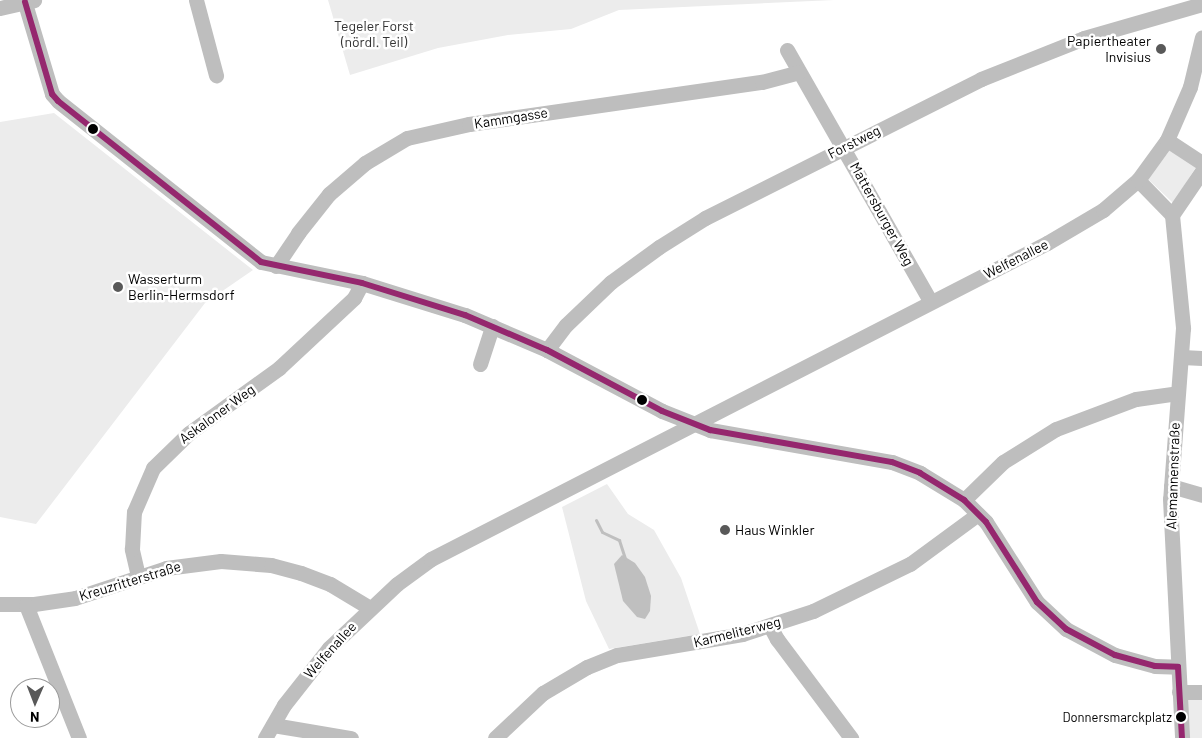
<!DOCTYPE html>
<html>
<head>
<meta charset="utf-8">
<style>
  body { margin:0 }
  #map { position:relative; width:1202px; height:738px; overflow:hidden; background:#fff; font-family:Barlow,sans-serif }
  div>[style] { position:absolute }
  .green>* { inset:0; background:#ececec }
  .water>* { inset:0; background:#bfbfbf }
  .stream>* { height:3px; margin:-1.5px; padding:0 1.5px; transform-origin:1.5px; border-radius:1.5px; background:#bfbfbf }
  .minor>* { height:15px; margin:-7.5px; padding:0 7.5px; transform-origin:7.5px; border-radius:7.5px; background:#bebebe }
  .bus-1>* { height:6px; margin:-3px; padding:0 3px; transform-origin:3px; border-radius:3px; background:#95276e }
  .dots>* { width:14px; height:14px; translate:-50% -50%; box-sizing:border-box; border:2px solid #fff; border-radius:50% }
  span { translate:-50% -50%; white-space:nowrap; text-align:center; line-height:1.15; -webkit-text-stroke:5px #fff; paint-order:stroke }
  .bus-label { font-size:13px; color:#000 }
  .right { translate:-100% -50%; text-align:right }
  .park-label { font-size:14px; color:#333 }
  .poi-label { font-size:14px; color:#000 }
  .left { translate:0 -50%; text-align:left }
  .street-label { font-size:14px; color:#000 }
  .north { position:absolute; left:10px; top:678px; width:50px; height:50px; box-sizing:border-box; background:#fff; border:1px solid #999; border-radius:50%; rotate:181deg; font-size:14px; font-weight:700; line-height:20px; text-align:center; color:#000 }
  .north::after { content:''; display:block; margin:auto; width:18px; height:22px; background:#595959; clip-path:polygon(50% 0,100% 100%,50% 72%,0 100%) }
</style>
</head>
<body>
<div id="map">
  <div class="green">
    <i style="clip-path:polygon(328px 0,834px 0,619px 10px,571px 29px,508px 35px,438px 48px,350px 75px)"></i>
    <i style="clip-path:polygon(54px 113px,253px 270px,205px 303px,36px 524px,0 517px,0 122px)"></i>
    <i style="clip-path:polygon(1170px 150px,1196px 167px,1173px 203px,1148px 179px)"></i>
    <i style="clip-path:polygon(607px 484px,628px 514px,654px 530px,681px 578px,700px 634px,609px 649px,586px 601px,562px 507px)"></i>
    <i style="clip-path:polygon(1202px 697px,1202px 738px,1188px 738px,1187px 700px)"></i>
  </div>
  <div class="water">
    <i style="clip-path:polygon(622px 555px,635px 563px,645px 577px,651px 596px,650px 611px,645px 619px,637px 617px,623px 601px,614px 564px)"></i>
  </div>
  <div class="stream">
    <i style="left:596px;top:520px;width:13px;rotate:63deg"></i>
    <i style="left:602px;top:532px;width:19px;rotate:25deg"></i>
    <i style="left:619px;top:540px;width:20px;rotate:72deg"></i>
  </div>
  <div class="minor">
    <i style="left:24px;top:0;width:98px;rotate:73.4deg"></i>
    <i style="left:52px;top:94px;width:9px;rotate:49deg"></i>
    <i style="left:58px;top:101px;width:259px;rotate:38.4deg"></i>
    <i style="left:261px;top:262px;width:103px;rotate:11.7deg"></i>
    <i style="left:362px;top:283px;width:108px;rotate:17.3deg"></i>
    <i style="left:465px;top:315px;width:89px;rotate:23.1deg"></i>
    <i style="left:547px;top:350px;width:130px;rotate:27.9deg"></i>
    <i style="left:662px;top:411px;width:52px;rotate:21.6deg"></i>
    <i style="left:710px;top:430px;width:185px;rotate:10deg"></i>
    <i style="left:892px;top:462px;width:30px;rotate:21deg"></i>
    <i style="left:920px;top:473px;width:52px;rotate:31.5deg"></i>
    <i style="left:964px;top:500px;width:31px;rotate:45deg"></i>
    <i style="left:986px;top:522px;width:95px;rotate:57.5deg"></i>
    <i style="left:1037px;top:602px;width:40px;rotate:43deg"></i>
    <i style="left:1066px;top:629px;width:55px;rotate:28deg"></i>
    <i style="left:1115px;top:655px;width:41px;rotate:15.4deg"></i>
    <i style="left:1155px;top:666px;width:23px;rotate:2deg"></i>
    <i style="left:196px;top:0;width:78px;rotate:75.1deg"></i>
    <i style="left:0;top:8px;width:35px;rotate:-13deg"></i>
    <i style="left:787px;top:50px;width:289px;rotate:60.3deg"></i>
    <i style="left:1167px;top:140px;width:42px;rotate:33.3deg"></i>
    <i style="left:1138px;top:180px;width:49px;rotate:45.8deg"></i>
    <i style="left:1172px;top:215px;width:114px;rotate:84.4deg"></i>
    <i style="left:1183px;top:328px;width:171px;rotate:94.3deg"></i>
    <i style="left:1170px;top:499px;width:239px;rotate:87.1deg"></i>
    <i style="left:1172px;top:215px;width:53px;rotate:-55.7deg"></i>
    <i style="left:276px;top:266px;width:40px;rotate:-56deg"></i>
    <i style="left:298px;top:233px;width:50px;rotate:-51.5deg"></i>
    <i style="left:329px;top:194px;width:48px;rotate:-40.7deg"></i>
    <i style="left:365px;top:163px;width:49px;rotate:-30.8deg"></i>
    <i style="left:407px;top:138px;width:64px;rotate:-12.7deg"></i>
    <i style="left:469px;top:124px;width:296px;rotate:-8.2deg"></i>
    <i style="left:762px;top:82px;width:38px;rotate:-15deg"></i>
    <i style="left:547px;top:350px;width:31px;rotate:-53deg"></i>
    <i style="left:566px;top:325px;width:62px;rotate:-43.7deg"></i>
    <i style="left:611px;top:282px;width:59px;rotate:-36.1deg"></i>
    <i style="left:659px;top:247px;width:54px;rotate:-32.2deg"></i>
    <i style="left:705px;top:218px;width:309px;rotate:-26.7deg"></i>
    <i style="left:981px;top:79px;width:111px;rotate:-21.7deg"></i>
    <i style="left:1084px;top:38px;width:123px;rotate:-16.1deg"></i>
    <i style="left:1182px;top:357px;width:20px;rotate:3deg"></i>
    <i style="left:480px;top:364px;width:40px;rotate:-72deg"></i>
    <i style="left:1171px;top:486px;width:32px;rotate:16deg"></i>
    <i style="left:964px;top:500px;width:54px;rotate:-44.3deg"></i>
    <i style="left:1003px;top:462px;width:62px;rotate:-31.9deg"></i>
    <i style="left:1056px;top:429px;width:85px;rotate:-20.6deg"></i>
    <i style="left:1136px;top:399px;width:42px;rotate:-8.1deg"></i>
    <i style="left:138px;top:576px;width:28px;rotate:-103deg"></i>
    <i style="left:132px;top:549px;width:37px;rotate:-87deg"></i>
    <i style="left:134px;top:512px;width:48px;rotate:-66.6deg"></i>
    <i style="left:153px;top:468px;width:50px;rotate:-44.2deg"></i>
    <i style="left:189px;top:433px;width:111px;rotate:-35.8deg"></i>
    <i style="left:279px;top:368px;width:103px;rotate:-43deg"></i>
    <i style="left:354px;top:298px;width:17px;rotate:-62deg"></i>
    <i style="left:0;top:604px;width:34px"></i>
    <i style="left:34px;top:604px;width:41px;rotate:-8.3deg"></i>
    <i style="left:75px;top:598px;width:96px;rotate:-18.2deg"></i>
    <i style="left:166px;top:568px;width:55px;rotate:-7.3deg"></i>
    <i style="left:221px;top:561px;width:50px;rotate:4.6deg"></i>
    <i style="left:271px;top:565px;width:31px;rotate:15deg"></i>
    <i style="left:301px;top:573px;width:31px;rotate:21deg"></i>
    <i style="left:330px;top:584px;width:47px;rotate:31deg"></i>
    <i style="left:26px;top:605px;width:143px;rotate:68.3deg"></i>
    <i style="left:770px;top:626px;width:15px;rotate:62deg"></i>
    <i style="left:777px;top:639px;width:124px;rotate:53.2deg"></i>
    <i style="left:1179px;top:692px;width:23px"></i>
    <i style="left:273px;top:725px;width:79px;rotate:9.5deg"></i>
    <i style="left:265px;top:738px;width:38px;rotate:-60deg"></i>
    <i style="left:284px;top:705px;width:73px;rotate:-51.7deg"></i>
    <i style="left:329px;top:648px;width:93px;rotate:-43.3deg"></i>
    <i style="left:397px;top:584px;width:42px;rotate:-36.3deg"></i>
    <i style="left:431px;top:559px;width:692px;rotate:-27.16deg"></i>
    <i style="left:1047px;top:243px;width:65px;rotate:-30.5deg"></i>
    <i style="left:1103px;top:210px;width:46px;rotate:-40.6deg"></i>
    <i style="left:1138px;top:180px;width:49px;rotate:-54.1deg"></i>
    <i style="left:1167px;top:140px;width:58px;rotate:-66.5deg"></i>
    <i style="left:1190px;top:87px;width:51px;rotate:-76.5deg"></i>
    <i style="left:495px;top:738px;width:66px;rotate:-43.2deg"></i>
    <i style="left:543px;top:693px;width:51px;rotate:-30.6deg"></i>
    <i style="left:587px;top:667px;width:32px;rotate:-22deg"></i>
    <i style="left:617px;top:655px;width:127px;rotate:-9.5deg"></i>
    <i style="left:742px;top:634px;width:75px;rotate:-17.9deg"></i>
    <i style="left:813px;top:611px;width:108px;rotate:-25.9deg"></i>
    <i style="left:910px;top:564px;width:84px;rotate:-36.3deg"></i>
  </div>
  <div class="bus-1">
    <i style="left:25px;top:2px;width:96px;rotate:73.6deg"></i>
    <i style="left:52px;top:94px;width:9px;rotate:49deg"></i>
    <i style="left:58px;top:101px;width:259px;rotate:38.4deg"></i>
    <i style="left:261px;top:262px;width:103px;rotate:11.7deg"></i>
    <i style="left:362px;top:283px;width:108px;rotate:17.3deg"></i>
    <i style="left:465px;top:315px;width:89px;rotate:23.1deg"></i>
    <i style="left:547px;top:350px;width:130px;rotate:27.9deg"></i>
    <i style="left:662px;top:411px;width:52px;rotate:21.6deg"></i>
    <i style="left:710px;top:430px;width:185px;rotate:10deg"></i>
    <i style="left:892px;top:462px;width:30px;rotate:21deg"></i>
    <i style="left:920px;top:473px;width:52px;rotate:31.5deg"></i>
    <i style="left:964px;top:500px;width:31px;rotate:45deg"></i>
    <i style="left:986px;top:522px;width:95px;rotate:57.5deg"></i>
    <i style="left:1037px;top:602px;width:40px;rotate:43deg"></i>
    <i style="left:1066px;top:629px;width:55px;rotate:28deg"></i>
    <i style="left:1115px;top:655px;width:41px;rotate:15.4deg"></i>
    <i style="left:1155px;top:666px;width:23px;rotate:2deg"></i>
    <i style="left:1178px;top:667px;width:71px;rotate:86.8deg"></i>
  </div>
  <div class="dots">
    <i style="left:1161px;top:49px;background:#595959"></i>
    <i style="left:93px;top:129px;background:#000"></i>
    <i style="left:118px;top:287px;background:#595959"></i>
    <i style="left:642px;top:400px;background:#000"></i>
    <i style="left:725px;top:530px;background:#595959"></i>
    <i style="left:1181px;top:717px;background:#000"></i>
  </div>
  <div class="bus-label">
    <span class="right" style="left:1172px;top:717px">Donnersmarckplatz</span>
  </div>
  <div class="park-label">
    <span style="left:374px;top:34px">Tegeler Forst<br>(nördl. Teil)</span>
  </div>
  <div class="poi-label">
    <span class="right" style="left:1151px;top:49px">Papiertheater<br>Invisius</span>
    <span class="left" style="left:128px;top:287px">Wasserturm<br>Berlin-Hermsdorf</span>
    <span class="left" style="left:735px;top:530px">Haus Winkler</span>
  </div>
  <div class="street-label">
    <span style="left:511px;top:118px;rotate:-9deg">Kammgasse</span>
    <span style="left:854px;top:142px;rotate:-27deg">Forstweg</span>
    <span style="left:882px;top:214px;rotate:61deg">Mattersburger Weg</span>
    <span style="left:1016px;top:259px;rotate:-27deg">Welfenallee</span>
    <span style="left:217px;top:414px;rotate:-36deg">Askaloner Weg</span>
    <span style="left:1173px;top:476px;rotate:-88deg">Alemannenstraße</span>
    <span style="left:130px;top:581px;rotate:-17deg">Kreuzritterstraße</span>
    <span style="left:737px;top:632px;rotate:-14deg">Karmeliterweg</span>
    <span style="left:330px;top:650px;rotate:-48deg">Welfenallee</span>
  </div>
  <div class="north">N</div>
</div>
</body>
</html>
